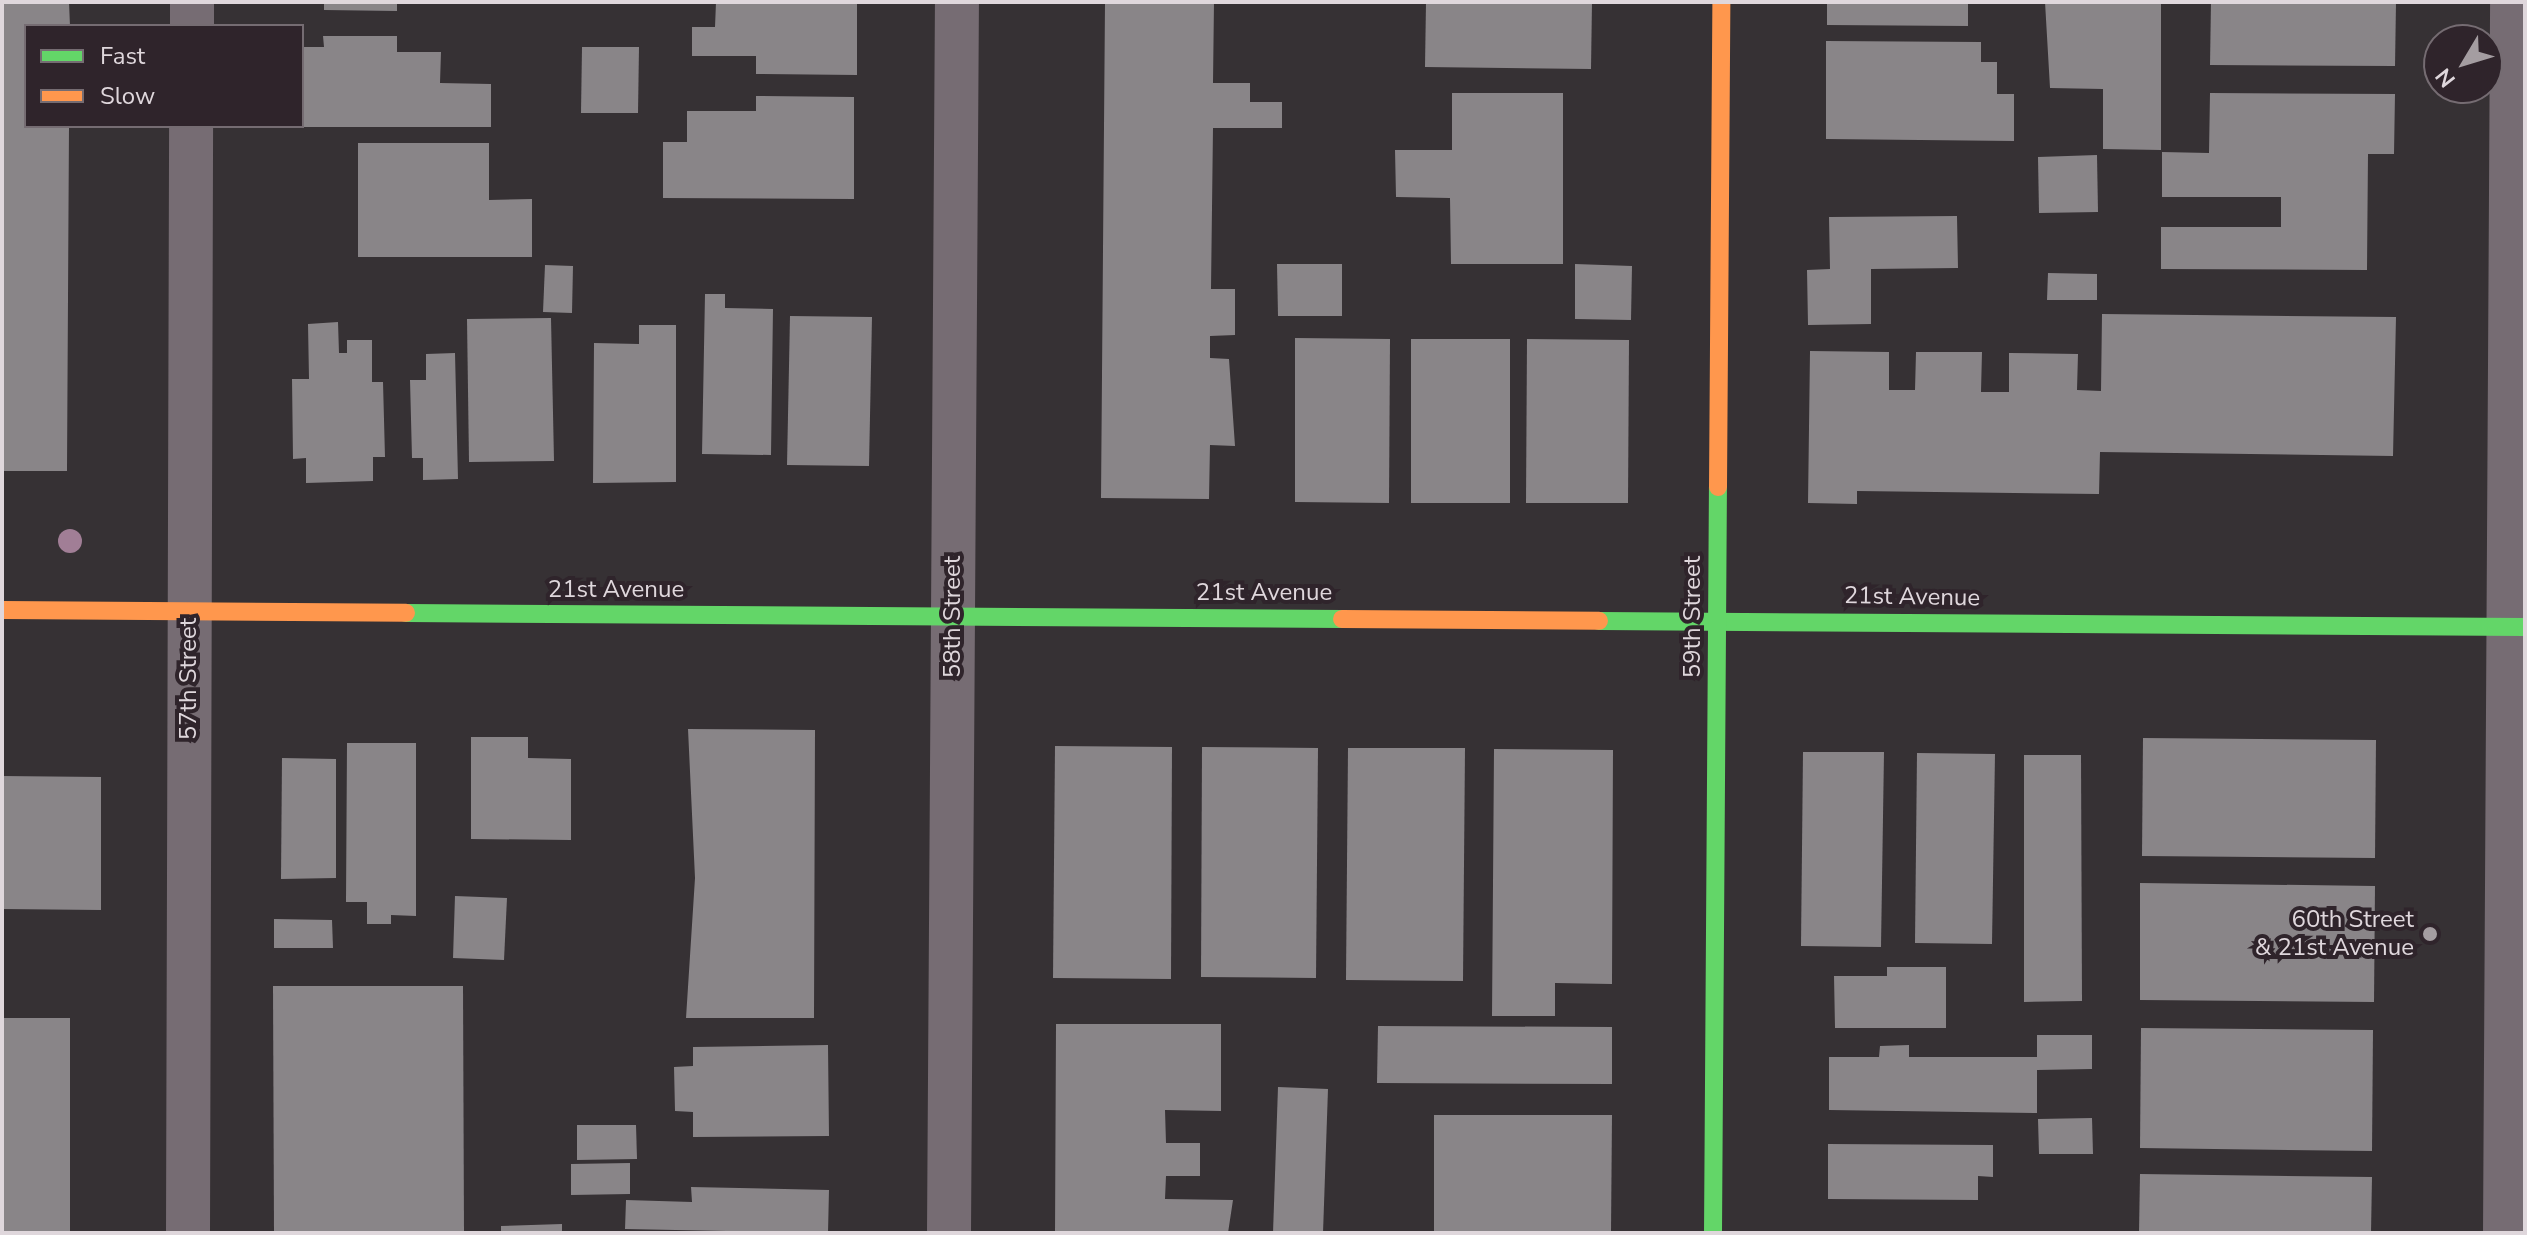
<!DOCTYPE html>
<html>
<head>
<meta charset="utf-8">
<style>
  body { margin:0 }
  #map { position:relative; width:2527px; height:1235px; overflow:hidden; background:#363134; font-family:"Nunito Sans",sans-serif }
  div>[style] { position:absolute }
  .building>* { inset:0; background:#898588 }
  .street>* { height:44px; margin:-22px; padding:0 22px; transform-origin:22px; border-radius:22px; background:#766c73 }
  .fast>* { height:18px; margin:-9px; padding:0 9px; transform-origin:9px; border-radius:9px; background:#63d668 }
  .slow>* { height:18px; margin:-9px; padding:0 9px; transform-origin:9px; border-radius:9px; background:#ff974d }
  .trees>* { width:24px; height:24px; margin:-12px; border-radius:50%; background:#a17e96 }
  .dots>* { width:22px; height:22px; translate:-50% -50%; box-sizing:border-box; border:4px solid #2f242b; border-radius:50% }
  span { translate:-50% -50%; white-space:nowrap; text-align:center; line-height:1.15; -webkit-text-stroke:8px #2f242b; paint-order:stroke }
  .street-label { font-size:24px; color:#dfd7dc }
  .poi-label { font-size:24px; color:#dfd7dc }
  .right { translate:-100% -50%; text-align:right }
  .frame { position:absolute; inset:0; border:4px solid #dfd7dc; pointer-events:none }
  .legend { position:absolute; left:24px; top:24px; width:280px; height:104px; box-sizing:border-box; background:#2f242b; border:2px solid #756c72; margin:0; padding:10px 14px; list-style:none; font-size:24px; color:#dfd7dc }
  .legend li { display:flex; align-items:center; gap:16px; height:40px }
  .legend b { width:40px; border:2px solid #756c72 }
  .north { position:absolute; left:2423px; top:24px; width:80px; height:80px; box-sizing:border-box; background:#2f242b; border:2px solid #756c72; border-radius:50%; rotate:232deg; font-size:22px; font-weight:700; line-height:32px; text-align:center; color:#dfd7dc }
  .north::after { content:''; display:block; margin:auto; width:28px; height:36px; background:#a49da1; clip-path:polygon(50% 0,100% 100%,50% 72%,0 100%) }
</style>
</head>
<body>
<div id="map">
  <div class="building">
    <i style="clip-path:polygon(2px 2px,69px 2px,70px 26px,26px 26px,26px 126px,69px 126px,67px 471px,2px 471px)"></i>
    <i style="clip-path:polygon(324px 2px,397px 2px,397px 11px,324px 10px)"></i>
    <i style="clip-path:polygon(716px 2px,857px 2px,857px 75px,756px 74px,756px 56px,692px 56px,692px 27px,715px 27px)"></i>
    <i style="clip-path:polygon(1105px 2px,1214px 2px,1213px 83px,1250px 83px,1250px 102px,1282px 102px,1282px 128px,1213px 128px,1211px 289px,1235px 289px,1235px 335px,1210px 336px,1210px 358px,1229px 359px,1235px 446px,1210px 445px,1209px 499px,1101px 498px)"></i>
    <i style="clip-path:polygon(1426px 2px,1592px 2px,1591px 69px,1425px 67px)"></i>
    <i style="clip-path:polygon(1827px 2px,1968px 2px,1968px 26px,1827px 25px)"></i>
    <i style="clip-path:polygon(2045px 2px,2161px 2px,2161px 150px,2103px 149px,2103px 89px,2050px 88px)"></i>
    <i style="clip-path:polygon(2211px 2px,2396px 2px,2395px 66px,2210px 65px)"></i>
    <i style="clip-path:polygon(323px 36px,397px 36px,397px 52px,441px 52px,440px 83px,491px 84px,491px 127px,302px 127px,302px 47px,324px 47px)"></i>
    <i style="clip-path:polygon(1826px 41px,1981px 42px,1981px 62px,1997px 62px,1997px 94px,2014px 94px,2014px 141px,1826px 139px)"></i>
    <i style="clip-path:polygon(582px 47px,639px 47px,638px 113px,581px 113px)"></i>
    <i style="clip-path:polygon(1452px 93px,1563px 93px,1563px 264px,1451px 264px,1450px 198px,1396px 197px,1395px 150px,1452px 150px)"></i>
    <i style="clip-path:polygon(2210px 93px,2395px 94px,2394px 154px,2368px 154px,2367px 270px,2161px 269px,2161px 227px,2281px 227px,2281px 197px,2162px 197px,2162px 152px,2209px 153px)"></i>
    <i style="clip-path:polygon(756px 96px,854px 97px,854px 199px,663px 198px,663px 142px,687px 142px,687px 111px,756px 111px)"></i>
    <i style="clip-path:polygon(358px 143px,489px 143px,489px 200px,532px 199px,532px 257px,358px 257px)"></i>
    <i style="clip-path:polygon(2097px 155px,2098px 212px,2039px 213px,2038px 157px)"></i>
    <i style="clip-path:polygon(1957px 216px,1958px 268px,1871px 269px,1871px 324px,1808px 325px,1807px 270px,1830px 269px,1829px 217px)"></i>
    <i style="clip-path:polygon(1277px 264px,1342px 264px,1342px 316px,1278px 316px)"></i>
    <i style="clip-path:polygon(1575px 264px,1632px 266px,1631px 320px,1575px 319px)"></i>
    <i style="clip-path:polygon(545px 265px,573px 266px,572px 313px,543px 312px)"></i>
    <i style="clip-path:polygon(2048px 273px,2097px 274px,2097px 300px,2047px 300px)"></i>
    <i style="clip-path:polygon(705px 294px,725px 294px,725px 308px,773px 309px,771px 455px,702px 454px)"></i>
    <i style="clip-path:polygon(2102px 314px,2396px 317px,2393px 456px,2100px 452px,2099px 494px,1857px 491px,1857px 504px,1808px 503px,1810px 351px,1889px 352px,1889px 390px,1915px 390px,1916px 352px,1982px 352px,1981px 392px,2009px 392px,2009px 353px,2078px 354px,2077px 390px,2101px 391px)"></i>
    <i style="clip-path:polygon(790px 316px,872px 317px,869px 466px,787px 465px)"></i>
    <i style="clip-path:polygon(551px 318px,554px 461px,469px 462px,467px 319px)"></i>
    <i style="clip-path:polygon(338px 322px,339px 353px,347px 353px,347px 340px,372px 340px,372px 382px,383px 382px,385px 457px,373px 457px,373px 481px,306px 483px,306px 458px,293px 459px,292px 379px,309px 379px,308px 324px)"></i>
    <i style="clip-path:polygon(639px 325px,676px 325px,676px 482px,593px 483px,594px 343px,639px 344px)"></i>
    <i style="clip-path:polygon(1295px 338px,1390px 339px,1389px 503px,1295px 502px)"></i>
    <i style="clip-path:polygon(1411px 339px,1510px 339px,1510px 503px,1411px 503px)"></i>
    <i style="clip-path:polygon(1527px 339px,1629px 340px,1628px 503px,1526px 503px)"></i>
    <i style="clip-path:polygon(455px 353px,458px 479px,423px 480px,423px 458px,412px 458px,410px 380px,426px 380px,426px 354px)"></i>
    <i style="clip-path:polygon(688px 729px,815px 730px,814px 1018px,686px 1018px,695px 878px)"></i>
    <i style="clip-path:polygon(471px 737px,528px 737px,528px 758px,571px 759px,571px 840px,471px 839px)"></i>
    <i style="clip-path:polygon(2143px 738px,2376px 740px,2375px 858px,2142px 856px)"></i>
    <i style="clip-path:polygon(347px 743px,416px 743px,416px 916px,391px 915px,391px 924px,367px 924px,367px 902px,346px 902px)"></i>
    <i style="clip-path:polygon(1055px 746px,1172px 747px,1171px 979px,1053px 978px)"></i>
    <i style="clip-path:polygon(1202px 747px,1318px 748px,1316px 978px,1201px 977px)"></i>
    <i style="clip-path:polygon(1348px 748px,1465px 748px,1463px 981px,1346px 980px)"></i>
    <i style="clip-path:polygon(1494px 749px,1613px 750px,1612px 984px,1555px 983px,1555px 1016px,1492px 1016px)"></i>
    <i style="clip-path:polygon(1803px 752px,1884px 752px,1881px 947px,1801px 946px)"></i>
    <i style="clip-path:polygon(1917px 753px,1995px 754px,1992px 944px,1915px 943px)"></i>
    <i style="clip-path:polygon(2024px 755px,2081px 755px,2082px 1001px,2024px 1002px)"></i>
    <i style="clip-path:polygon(282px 758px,336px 759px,336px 878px,281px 879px)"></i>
    <i style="clip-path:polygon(2px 776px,101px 777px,101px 910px,2px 909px)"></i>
    <i style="clip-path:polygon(2140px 883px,2375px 886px,2374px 1002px,2140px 1000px)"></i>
    <i style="clip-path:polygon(455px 896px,507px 898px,504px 960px,453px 958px)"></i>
    <i style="clip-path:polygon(274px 919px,332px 920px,333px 948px,274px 948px)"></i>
    <i style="clip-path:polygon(1887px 967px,1946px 967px,1946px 1028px,1835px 1028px,1834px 976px,1887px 976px)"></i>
    <i style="clip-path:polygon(273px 986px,463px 986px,464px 1233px,274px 1233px)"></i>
    <i style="clip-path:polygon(2px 1018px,70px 1018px,70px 1233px,2px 1233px)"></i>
    <i style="clip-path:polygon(1056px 1024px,1221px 1024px,1221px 1111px,1165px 1110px,1166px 1143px,1200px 1143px,1200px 1176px,1166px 1176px,1165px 1199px,1233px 1200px,1228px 1233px,1055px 1233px)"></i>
    <i style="clip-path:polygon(1378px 1026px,1612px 1027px,1612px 1084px,1377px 1083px)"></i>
    <i style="clip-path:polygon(2141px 1028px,2373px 1030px,2372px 1151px,2140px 1148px)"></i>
    <i style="clip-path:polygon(2037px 1035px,2092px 1035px,2092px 1069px,2037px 1070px,2037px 1113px,1829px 1110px,1829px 1057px,1879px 1057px,1880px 1046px,1909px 1045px,1909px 1057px,2037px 1057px)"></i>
    <i style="clip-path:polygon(828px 1045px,829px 1136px,693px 1137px,693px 1112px,675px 1111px,674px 1067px,693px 1066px,693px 1047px)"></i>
    <i style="clip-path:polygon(1278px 1087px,1328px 1089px,1323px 1233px,1273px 1233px)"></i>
    <i style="clip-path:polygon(1434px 1115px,1612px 1115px,1611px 1232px,1434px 1231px)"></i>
    <i style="clip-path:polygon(2092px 1118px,2093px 1154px,2039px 1154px,2038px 1119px)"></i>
    <i style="clip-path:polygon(577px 1125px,636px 1125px,637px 1159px,577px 1160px)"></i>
    <i style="clip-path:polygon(1828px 1144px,1993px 1145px,1993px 1177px,1978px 1176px,1978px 1200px,1828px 1199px)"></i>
    <i style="clip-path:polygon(630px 1163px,630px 1194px,571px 1195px,571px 1164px)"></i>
    <i style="clip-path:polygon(2140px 1174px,2372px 1177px,2371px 1233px,2139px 1233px)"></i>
    <i style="clip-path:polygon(691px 1187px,829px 1190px,828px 1233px,625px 1229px,626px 1200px,692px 1202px)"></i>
    <i style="clip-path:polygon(562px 1224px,562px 1233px,501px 1233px,501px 1226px)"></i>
  </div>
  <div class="street">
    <i style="left:192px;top:26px;width:24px;rotate:-90deg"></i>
    <i style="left:188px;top:1233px;width:1107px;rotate:-89.84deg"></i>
    <i style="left:949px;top:1233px;width:1231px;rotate:-89.63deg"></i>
    <i style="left:2505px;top:1233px;width:1231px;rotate:-89.67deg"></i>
  </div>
  <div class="fast">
    <i style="left:406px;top:613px;width:936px;rotate:0.37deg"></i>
    <i style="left:1599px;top:621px;width:926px;rotate:0.37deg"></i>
    <i style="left:1713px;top:1233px;width:746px;rotate:-89.62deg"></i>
  </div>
  <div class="slow">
    <i style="left:1718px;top:487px;width:485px;rotate:-89.6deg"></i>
    <i style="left:2px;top:610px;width:404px;rotate:0.4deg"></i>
    <i style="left:1342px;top:619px;width:257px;rotate:0.4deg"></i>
  </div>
  <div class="trees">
    <i style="left:70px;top:541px"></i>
  </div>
  <div class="dots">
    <i style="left:2430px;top:934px;background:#a49da1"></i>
  </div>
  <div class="street-label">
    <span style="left:616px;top:590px">21st Avenue</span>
    <span style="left:1264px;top:593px">21st Avenue</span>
    <span style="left:1912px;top:597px;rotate:1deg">21st Avenue</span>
    <span style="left:953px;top:617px;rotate:-90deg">58th Street</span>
    <span style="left:1693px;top:617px;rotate:-90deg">59th Street</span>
    <span style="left:189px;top:679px;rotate:-90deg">57th Street</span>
  </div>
  <div class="poi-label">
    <span class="right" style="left:2414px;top:934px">60th Street<br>&amp; 21st Avenue</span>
  </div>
  <div class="frame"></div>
  <ul class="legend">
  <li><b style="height:10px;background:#63d668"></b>Fast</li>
  <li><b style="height:10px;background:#ff974d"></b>Slow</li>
  </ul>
  <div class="north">N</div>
</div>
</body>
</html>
